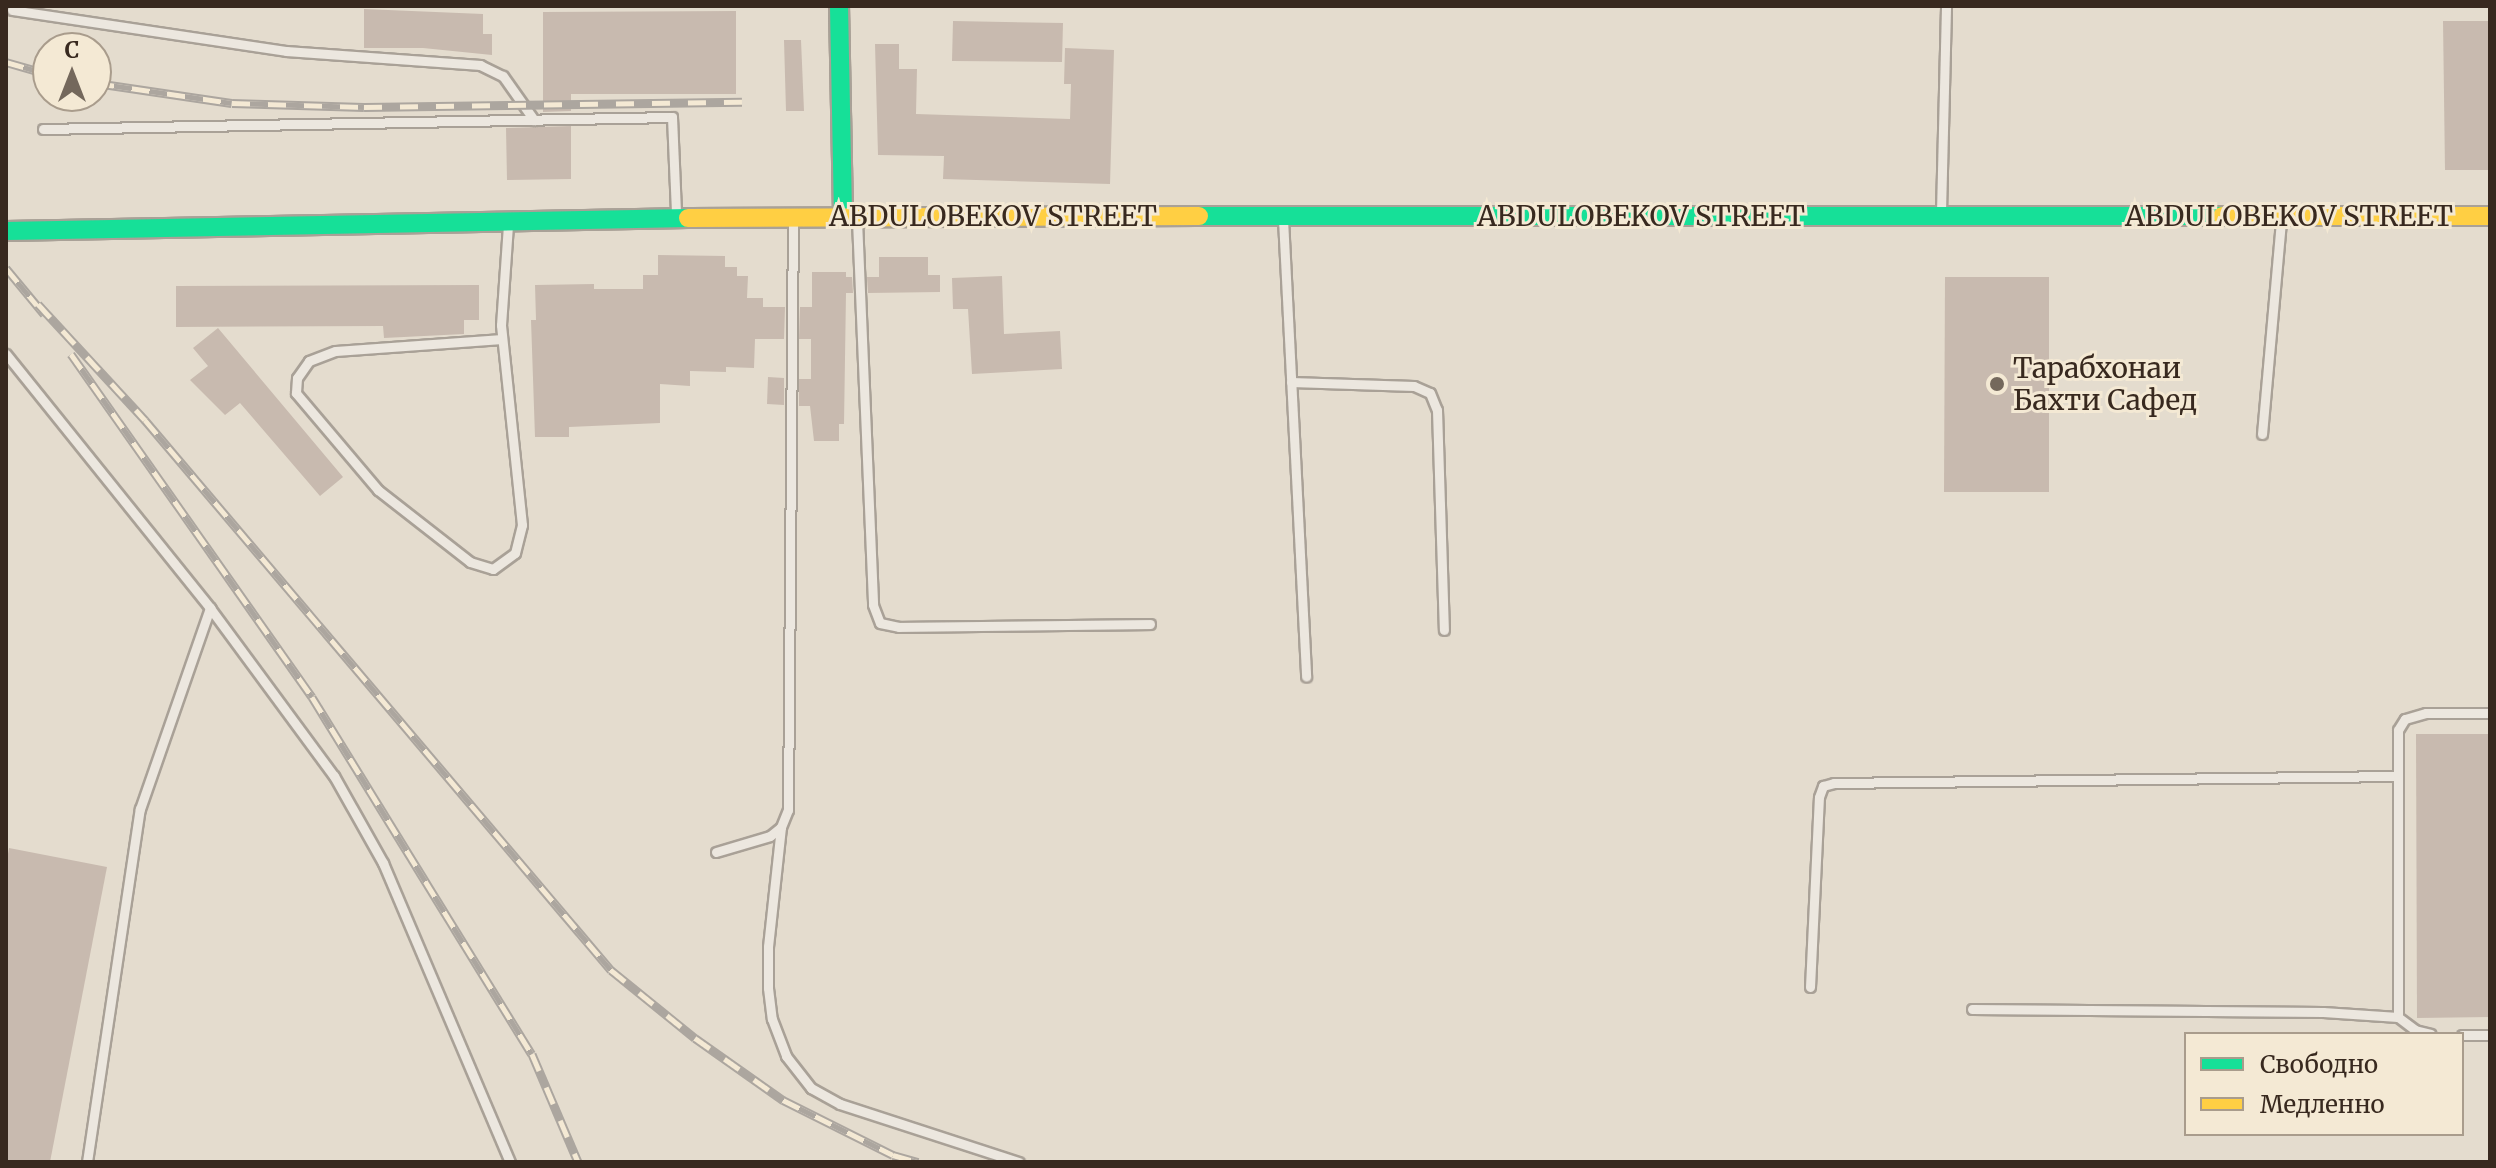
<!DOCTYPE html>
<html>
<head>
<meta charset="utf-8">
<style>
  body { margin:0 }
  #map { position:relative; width:2496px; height:1168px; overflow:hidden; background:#e4dcce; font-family:Merriweather,serif }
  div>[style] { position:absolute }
  .building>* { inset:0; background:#c8baaf }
  .roads { filter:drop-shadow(2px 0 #a9a197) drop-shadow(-2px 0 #a9a197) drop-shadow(0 2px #a9a197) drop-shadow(0 -2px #a9a197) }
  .lane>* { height:9px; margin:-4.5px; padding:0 4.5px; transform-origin:4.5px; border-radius:4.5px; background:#ece7df }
  .fast>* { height:18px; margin:-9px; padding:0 9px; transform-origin:9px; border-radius:9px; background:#16e098 }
  .slow>* { height:18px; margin:-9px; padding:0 9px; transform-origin:9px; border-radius:9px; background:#ffcf43 }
  .rail>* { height:9px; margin-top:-4.5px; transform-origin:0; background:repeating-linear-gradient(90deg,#f4e9d4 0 18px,#aca69f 0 36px); box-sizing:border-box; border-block:2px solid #aca69f }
  .dots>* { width:22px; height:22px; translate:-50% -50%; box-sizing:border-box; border:4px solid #f4e9d4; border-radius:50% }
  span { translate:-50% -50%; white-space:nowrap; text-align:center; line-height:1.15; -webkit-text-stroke:6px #f4e9d4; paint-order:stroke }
  .street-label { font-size:28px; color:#38291f }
  .poi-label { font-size:28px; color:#38291f }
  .left { translate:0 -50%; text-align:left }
  .frame { position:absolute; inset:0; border:8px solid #38291f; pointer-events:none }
  .legend { position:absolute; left:2184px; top:1032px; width:280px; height:104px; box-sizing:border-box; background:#f4e9d4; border:2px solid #a99c8c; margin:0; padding:10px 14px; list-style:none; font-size:24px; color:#38291f }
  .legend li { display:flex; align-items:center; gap:16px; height:40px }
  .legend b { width:40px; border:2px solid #a99c8c }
  .north { position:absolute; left:32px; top:32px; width:80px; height:80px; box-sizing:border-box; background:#f4e9d4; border:2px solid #a99c8c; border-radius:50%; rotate:0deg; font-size:22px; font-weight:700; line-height:32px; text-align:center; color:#38291f }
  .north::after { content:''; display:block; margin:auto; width:28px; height:36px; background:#74685c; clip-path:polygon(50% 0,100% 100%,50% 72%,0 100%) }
</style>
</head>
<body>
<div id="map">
  <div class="building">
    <i style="clip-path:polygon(364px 9px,483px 14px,483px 34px,492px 34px,492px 55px,423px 48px,364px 48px)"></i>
    <i style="clip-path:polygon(736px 11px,736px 94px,571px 94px,571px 111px,543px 112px,543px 12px)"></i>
    <i style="clip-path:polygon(953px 21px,1063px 23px,1062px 62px,952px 61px)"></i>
    <i style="clip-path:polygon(2443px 21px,2490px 21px,2490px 170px,2445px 170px)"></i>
    <i style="clip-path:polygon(784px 40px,801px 40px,804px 111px,786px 111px)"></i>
    <i style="clip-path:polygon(875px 44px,899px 44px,899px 69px,917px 69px,916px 114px,1070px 119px,1071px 84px,1064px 84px,1065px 48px,1114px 50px,1110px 184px,943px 179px,944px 156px,878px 155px)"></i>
    <i style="clip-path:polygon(571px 126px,571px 179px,507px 180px,506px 128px)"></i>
    <i style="clip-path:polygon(658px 255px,725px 256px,725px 267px,737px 267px,737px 276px,748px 276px,747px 298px,763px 298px,763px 307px,785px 307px,784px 339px,755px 339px,754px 368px,726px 367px,726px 372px,690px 371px,690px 386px,660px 384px,660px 423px,569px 427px,569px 437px,535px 437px,531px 320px,536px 320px,535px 285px,594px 284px,594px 289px,643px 289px,643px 275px,658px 275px)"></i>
    <i style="clip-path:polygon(879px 257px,928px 257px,928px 275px,940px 275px,940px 292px,868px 293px,867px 277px,879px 277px)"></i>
    <i style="clip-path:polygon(812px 272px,846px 272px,846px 277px,852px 277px,853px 293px,846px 293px,844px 424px,839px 424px,839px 441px,814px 441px,810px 406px,799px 406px,799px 379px,811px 379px,811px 339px,799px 339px,800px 307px,812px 307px)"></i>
    <i style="clip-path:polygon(1002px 276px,1004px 334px,1060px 331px,1062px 369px,972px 374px,968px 309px,953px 309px,952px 278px)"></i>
    <i style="clip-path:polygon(1945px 277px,2049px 277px,2049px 492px,1944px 492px)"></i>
    <i style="clip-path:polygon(479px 285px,479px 320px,464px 320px,464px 334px,384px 338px,383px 326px,176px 327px,176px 286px)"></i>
    <i style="clip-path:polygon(218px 328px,343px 477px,320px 496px,240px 403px,225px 415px,190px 380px,208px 366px,193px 348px)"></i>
    <i style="clip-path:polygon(768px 377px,784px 378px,784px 405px,767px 404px)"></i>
    <i style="clip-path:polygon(2416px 734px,2490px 734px,2490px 1017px,2417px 1018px)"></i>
    <i style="clip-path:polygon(9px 848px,107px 867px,50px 1162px,6px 1162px,6px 865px)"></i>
  </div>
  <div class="roads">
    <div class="lane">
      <i style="left:12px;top:10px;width:277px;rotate:8.5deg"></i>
      <i style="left:286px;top:51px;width:195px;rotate:4.1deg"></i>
      <i style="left:480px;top:65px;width:25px;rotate:26deg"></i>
      <i style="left:503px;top:76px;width:54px;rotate:54.8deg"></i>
      <i style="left:43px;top:129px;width:629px;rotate:-1.09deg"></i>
      <i style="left:672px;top:117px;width:97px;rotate:87.6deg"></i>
      <i style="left:1941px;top:212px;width:206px;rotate:-88.6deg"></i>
      <i style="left:1283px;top:219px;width:458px;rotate:87.1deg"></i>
      <i style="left:857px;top:220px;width:385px;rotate:87.6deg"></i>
      <i style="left:873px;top:605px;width:19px;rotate:69deg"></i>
      <i style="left:880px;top:623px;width:19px;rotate:12deg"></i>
      <i style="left:899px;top:627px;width:251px;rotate:-0.7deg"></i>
      <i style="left:502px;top:339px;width:167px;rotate:175.9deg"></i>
      <i style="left:335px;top:351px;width:28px;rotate:159deg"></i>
      <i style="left:309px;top:361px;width:21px;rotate:125deg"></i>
      <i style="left:297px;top:378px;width:15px;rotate:94deg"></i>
      <i style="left:296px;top:393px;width:127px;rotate:49.8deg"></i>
      <i style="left:378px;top:490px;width:117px;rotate:38deg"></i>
      <i style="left:470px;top:562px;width:24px;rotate:17deg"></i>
      <i style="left:493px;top:569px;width:27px;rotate:-36deg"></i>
      <i style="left:515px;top:553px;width:29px;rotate:-76deg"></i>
      <i style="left:522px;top:525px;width:201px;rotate:-96deg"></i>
      <i style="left:501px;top:325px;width:101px;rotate:-86deg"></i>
      <i style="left:6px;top:354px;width:326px;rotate:51.2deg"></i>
      <i style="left:210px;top:608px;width:209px;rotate:53.6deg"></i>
      <i style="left:334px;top:776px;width:100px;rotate:60.6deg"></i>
      <i style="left:383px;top:863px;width:325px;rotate:67deg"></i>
      <i style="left:1291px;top:382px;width:123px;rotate:1.9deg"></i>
      <i style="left:1414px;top:386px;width:17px;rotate:24deg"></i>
      <i style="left:1430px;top:393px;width:18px;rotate:68deg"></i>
      <i style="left:1437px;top:410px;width:220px;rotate:88.2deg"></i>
      <i style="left:2262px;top:434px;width:216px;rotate:-84.9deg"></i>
      <i style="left:781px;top:827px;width:121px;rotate:96.2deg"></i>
      <i style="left:768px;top:947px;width:41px;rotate:90deg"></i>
      <i style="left:768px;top:988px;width:31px;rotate:83deg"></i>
      <i style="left:772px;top:1019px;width:40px;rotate:69deg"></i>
      <i style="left:786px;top:1056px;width:41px;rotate:52deg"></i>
      <i style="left:811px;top:1088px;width:33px;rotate:29deg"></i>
      <i style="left:840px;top:1104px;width:188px;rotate:18deg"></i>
      <i style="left:716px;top:852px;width:56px;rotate:-16.5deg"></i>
      <i style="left:770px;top:836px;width:14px;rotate:-39deg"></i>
      <i style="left:781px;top:827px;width:18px;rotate:-68deg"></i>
      <i style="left:788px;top:810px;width:591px;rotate:-89.52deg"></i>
      <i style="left:1810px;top:987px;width:190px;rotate:-87.3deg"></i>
      <i style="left:1819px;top:797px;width:12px;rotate:-70deg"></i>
      <i style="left:1823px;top:786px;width:11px;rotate:-15deg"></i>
      <i style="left:1834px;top:783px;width:564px;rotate:-0.71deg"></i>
      <i style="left:1972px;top:1009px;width:351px;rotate:0.5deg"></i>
      <i style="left:2323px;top:1012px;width:75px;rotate:3.8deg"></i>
      <i style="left:2398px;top:1017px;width:287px;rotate:-90deg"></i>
      <i style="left:2398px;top:730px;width:13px;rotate:-58deg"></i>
      <i style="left:2405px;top:719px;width:22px;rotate:-16deg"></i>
      <i style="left:2426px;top:713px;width:64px"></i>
      <i style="left:2398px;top:1017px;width:21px;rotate:37deg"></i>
      <i style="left:2415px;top:1030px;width:16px;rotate:14deg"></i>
      <i style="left:2462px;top:1035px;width:28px"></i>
      <i style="left:87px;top:1162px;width:357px;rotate:-81.5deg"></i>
      <i style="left:140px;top:809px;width:213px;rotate:-70.8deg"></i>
    </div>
    <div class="fast">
      <i style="left:839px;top:6px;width:210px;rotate:88.9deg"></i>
      <i style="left:1199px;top:216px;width:1023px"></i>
      <i style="left:6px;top:231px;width:682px;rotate:-1.09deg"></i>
    </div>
    <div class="slow">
      <i style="left:2222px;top:216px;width:268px"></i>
      <i style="left:688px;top:218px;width:511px;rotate:-0.22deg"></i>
    </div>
  </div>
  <div class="rail">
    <i style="left:6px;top:62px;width:44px;rotate:15.9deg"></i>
    <i style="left:96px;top:83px;width:137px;rotate:8.4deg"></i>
    <i style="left:232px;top:103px;width:132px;rotate:1.7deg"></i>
    <i style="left:364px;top:107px;width:378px;rotate:-0.8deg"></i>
    <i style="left:6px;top:268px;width:60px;rotate:50.4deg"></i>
    <i style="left:38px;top:304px;width:158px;rotate:47.3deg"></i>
    <i style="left:145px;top:420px;width:721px;rotate:49.73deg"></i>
    <i style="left:611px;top:970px;width:108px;rotate:39deg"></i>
    <i style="left:695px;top:1038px;width:108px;rotate:35.2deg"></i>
    <i style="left:783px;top:1100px;width:123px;rotate:26.6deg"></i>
    <i style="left:893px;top:1155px;width:26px;rotate:16deg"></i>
    <i style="left:71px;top:354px;width:419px;rotate:54.9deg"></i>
    <i style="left:312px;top:697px;width:419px;rotate:58.4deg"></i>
    <i style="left:532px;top:1054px;width:117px;rotate:66.9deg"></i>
  </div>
  <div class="dots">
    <i style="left:1997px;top:384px;background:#74685c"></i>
  </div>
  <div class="street-label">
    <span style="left:993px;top:216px">ABDULOBEKOV STREET</span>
    <span style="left:1641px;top:216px">ABDULOBEKOV STREET</span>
    <span style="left:2289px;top:216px">ABDULOBEKOV STREET</span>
  </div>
  <div class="poi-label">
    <span class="left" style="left:2013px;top:384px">Тарабхонаи<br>Бахти Сафед</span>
  </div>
  <div class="frame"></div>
  <ul class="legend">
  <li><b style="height:10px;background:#16e098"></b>Свободно</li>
  <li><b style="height:10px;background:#ffcf43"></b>Медленно</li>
  </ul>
  <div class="north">С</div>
</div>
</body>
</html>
